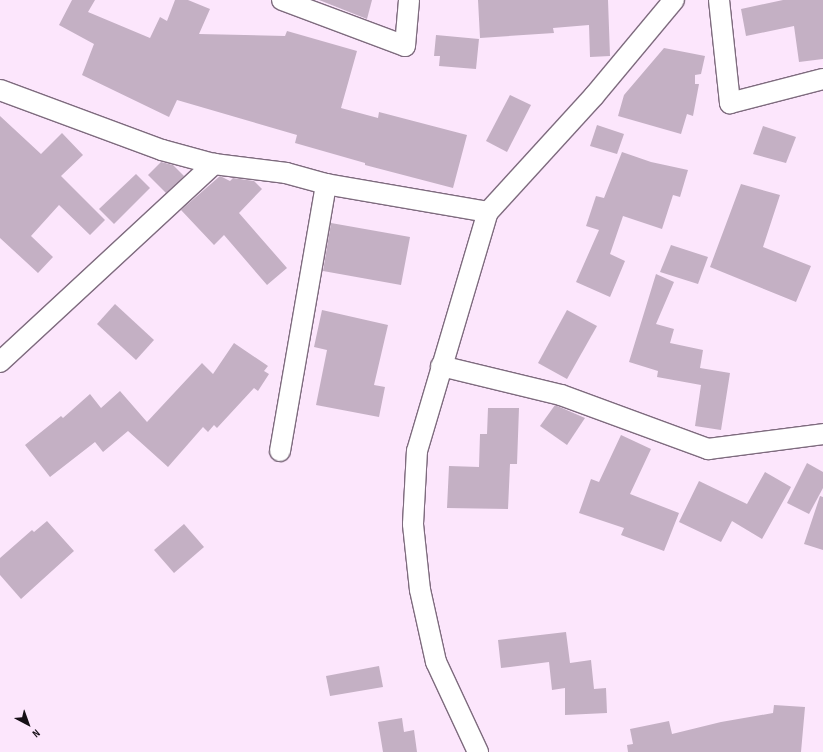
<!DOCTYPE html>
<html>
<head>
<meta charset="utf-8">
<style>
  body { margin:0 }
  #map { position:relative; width:823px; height:752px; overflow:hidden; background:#fce6fc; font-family:"Sofia Sans Condensed",sans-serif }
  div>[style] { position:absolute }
  .building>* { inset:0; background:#c4b0c4 }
  .roads { filter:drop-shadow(1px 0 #7e6b7e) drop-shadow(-1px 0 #7e6b7e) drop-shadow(0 1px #7e6b7e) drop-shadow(0 -1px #7e6b7e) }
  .street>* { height:20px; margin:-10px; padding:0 10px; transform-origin:10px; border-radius:10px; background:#fff }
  span { translate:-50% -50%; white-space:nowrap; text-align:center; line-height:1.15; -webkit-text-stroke:3px #fce6fc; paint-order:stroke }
  .north { position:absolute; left:8px; top:704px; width:40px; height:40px; -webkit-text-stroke:3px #fce6fc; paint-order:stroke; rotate:139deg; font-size:11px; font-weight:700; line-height:16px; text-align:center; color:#160f16 }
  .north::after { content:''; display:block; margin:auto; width:14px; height:18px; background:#160f16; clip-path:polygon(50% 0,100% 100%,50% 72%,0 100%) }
</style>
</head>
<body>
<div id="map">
  <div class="building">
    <i style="clip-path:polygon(72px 0,95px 0,88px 12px,150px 38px,160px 17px,167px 21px,175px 0,188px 0,210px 9px,199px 34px,285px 36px,287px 31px,357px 51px,341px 108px,378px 118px,379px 112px,467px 135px,453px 188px,365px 165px,365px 163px,295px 143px,297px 135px,177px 100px,169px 117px,82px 75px,94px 44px,59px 25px)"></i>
    <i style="clip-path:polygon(319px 0,372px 0,367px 19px)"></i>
    <i style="clip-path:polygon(478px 0,608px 0,610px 56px,590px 57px,589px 25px,553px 28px,554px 33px,480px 38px)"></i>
    <i style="clip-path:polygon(783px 0,823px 0,823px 59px,799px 62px,794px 26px,746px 36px,741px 9px)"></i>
    <i style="clip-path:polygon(436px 35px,479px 39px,476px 69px,439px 66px,440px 56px,434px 56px)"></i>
    <i style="clip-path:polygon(664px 48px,705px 56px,701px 74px,695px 75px,695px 84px,699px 84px,693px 116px,687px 114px,681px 134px,618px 116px,624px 95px)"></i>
    <i style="clip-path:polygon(510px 95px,531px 105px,507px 152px,486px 141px)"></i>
    <i style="clip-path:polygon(0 116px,41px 154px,62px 133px,83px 155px,61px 176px,105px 220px,90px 235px,59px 205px,31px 236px,53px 257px,38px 273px,0 238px)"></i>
    <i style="clip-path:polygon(597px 125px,624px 134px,617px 154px,590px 146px)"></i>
    <i style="clip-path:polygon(763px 126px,796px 137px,786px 163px,753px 154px)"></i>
    <i style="clip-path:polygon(622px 152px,651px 162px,688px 170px,680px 197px,673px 195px,662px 229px,623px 216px,610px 254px,625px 261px,610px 297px,576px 282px,599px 230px,586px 226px,596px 196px,604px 198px)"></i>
    <i style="clip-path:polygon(161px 162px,173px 165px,184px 176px,166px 193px,148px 175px)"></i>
    <i style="clip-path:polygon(136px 174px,150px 188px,114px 224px,99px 209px)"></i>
    <i style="clip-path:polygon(220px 176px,230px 181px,233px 178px,254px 181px,262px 189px,239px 213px,287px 268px,267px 285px,224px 235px,214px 245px,181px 210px)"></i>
    <i style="clip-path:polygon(741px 184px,780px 195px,763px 247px,811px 266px,796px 302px,710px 267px)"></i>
    <i style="clip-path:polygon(331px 223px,410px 237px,401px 285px,323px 271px)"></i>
    <i style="clip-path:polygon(671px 245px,708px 257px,698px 284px,660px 272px)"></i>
    <i style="clip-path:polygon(656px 274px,674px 282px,656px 324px,674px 329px,670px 343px,703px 350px,700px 368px,730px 373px,721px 430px,695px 426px,701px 385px,657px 377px,658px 371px,629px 362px)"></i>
    <i style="clip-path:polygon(115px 304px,154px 340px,136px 360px,97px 324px)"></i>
    <i style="clip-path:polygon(322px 310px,388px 325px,374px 385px,385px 387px,379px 417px,316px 405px,327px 350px,314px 347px)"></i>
    <i style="clip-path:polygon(567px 310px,597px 326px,567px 379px,538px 363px)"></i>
    <i style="clip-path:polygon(234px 343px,268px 366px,264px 371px,269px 374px,258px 391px,254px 388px,217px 428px,214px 425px,208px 432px,203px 427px,168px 467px,128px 431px,103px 452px,95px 442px,50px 477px,25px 445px,61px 416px,63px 418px,90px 394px,101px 408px,120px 391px,147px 422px,202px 363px,213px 374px)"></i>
    <i style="clip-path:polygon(555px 405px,585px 418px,567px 445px,540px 426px)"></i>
    <i style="clip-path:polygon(488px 408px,519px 408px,517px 464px,510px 464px,508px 509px,447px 508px,449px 466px,479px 467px,480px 434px,487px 434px)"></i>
    <i style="clip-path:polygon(621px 435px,651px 449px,630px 494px,679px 513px,664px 551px,621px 535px,624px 528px,579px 513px,591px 479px,599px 482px)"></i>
    <i style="clip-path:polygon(807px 463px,823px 472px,823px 488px,809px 514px,787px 503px)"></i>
    <i style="clip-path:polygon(765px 472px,791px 487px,762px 539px,732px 521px,721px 542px,679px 522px,699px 481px,747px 504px)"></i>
    <i style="clip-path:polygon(820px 496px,823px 497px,823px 550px,804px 544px)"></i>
    <i style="clip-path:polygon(47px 521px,74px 551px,21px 599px,0 575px,0 558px,32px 530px,34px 532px)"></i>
    <i style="clip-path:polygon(184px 524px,204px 547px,174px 573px,154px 550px)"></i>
    <i style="clip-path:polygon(566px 632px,570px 663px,591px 660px,594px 689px,606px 688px,607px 713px,565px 715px,565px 688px,552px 690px,549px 662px,501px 668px,498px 640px)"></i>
    <i style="clip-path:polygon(379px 666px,383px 687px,330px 696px,326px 676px)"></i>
    <i style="clip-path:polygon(774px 705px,805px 707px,801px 752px,628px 752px,627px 745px,633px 744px,630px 729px,669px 721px,672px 734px,721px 722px,773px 713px)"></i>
    <i style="clip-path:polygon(402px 718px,404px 732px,414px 730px,417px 752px,383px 752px,378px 722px)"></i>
  </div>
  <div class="roads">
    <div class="street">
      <i style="left:282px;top:0;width:131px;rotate:20.5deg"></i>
      <i style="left:405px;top:46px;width:46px;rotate:-85deg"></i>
      <i style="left:719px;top:0;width:104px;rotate:83.9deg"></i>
      <i style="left:730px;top:103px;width:96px;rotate:-14.5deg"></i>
      <i style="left:0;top:90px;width:173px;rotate:20.3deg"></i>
      <i style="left:162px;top:150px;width:54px;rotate:15.1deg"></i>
      <i style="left:214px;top:164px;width:73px;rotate:7.1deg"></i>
      <i style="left:286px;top:173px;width:41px;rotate:15.4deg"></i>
      <i style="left:326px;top:184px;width:164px;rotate:9.8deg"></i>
      <i style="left:0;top:362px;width:292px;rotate:-42.8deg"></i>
      <i style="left:441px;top:366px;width:123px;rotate:13.6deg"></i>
      <i style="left:561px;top:395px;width:157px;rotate:20.2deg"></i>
      <i style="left:708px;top:449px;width:116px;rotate:-7.4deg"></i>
      <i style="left:280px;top:451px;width:271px;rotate:-80.2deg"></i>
      <i style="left:478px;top:752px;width:99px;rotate:-115deg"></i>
      <i style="left:436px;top:662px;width:74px;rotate:-102.5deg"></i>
      <i style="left:420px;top:590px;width:66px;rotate:-96.1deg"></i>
      <i style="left:413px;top:524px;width:73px;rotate:-86.9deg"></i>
      <i style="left:417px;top:451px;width:249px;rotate:-73.5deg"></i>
      <i style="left:488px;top:212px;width:157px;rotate:-47.6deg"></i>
      <i style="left:594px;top:96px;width:125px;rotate:-50.2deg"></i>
    </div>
  </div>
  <div class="north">N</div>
</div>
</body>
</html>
